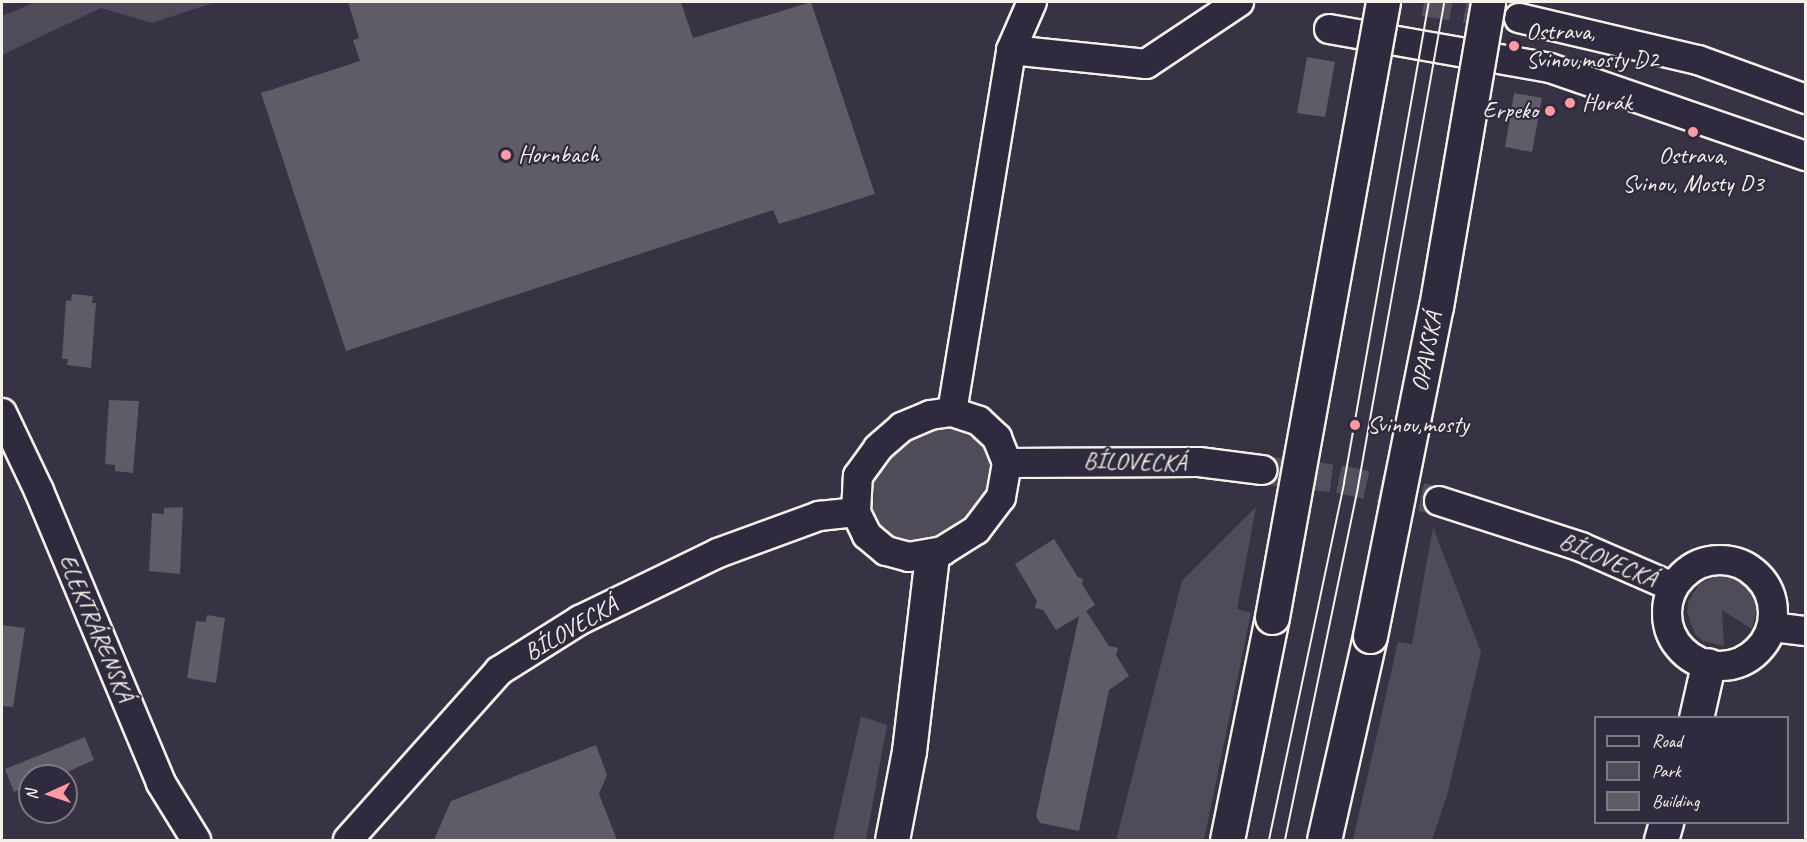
<!DOCTYPE html>
<html>
<head>
<meta charset="utf-8">
<style>
  body { margin:0 }
  #map { position:relative; width:1807px; height:842px; overflow:hidden; background:#373244; font-family:Caveat,sans-serif }
  div>[style] { position:absolute }
  .green>* { inset:0; background:#504b59 }
  .building>* { inset:0; background:#5f5c67 }
  .minor-tunnel>* { height:28px; margin-top:-14px; transform-origin:0; background:repeating-linear-gradient(90deg,#534f5d 0 28px,transparent 0 42px) }
  .roads { filter:drop-shadow(2px 0 #f4f1e8) drop-shadow(-2px 0 #f4f1e8) drop-shadow(0 2px #f4f1e8) drop-shadow(0 -2px #f4f1e8) }
  .minor>* { height:28px; margin:-14px; padding:0 14px; transform-origin:14px; border-radius:14px; background:#2f2a3d }
  .minor>.ring { margin:-14px; padding:0; box-sizing:content-box; background:none; border:28px solid #2f2a3d; border-radius:50% }
  .major>* { height:33px; margin:-16.5px; padding:0 16.5px; transform-origin:16.5px; border-radius:16.5px; background:#2f2a3d }
  .tram>* { height:1.5px; margin:-0.75px; padding:0 0.75px; transform-origin:0.75px; border-radius:0.75px; background:#f4f1e8 }
  .bridges { filter:drop-shadow(2px 0 #f4f1e8) drop-shadow(-2px 0 #f4f1e8) drop-shadow(0 2px #f4f1e8) drop-shadow(0 -2px #f4f1e8) }
  .major-bridge>* { height:33px; margin:-16.5px; padding:0 16.5px; transform-origin:16.5px; border-radius:16.5px; background:#2f2a3d }
  .dots>* { width:16px; height:16px; translate:-50% -50%; box-sizing:border-box; border:3px solid #2f2a3d; border-radius:50% }
  span { translate:-50% -50%; white-space:nowrap; text-align:center; line-height:1.15; -webkit-text-stroke:4.5px #2f2a3d; paint-order:stroke }
  .poi-label { font-size:24px; color:#f4f1e8 }
  .left { translate:0 -50%; text-align:left }
  .right { translate:-100% -50%; text-align:right }
  .street-label { font-size:24px; color:#f4f1e8 }
  .frame { position:absolute; inset:0; border:3px solid #f4f1e8; pointer-events:none }
  .legend { position:absolute; left:1594px; top:716px; width:195px; height:108px; box-sizing:border-box; background:#2f2a3d; border:2px solid #7e7a81; margin:0; padding:8px 10px; list-style:none; font-size:18px; color:#f4f1e8 }
  .legend li { display:flex; align-items:center; gap:12px; height:30px }
  .legend b { width:30px; border:2px solid #7e7a81 }
  .north { position:absolute; left:18px; top:764px; width:60px; height:60px; box-sizing:border-box; background:#2f2a3d; border:2px solid #7e7a81; border-radius:50%; rotate:267deg; font-size:16px; font-weight:700; line-height:24px; text-align:center; color:#f4f1e8 }
  .north::after { content:''; display:block; margin:auto; width:21px; height:27px; background:#ff9aa2; clip-path:polygon(50% 0,100% 100%,50% 72%,0 100%) }
</style>
</head>
<body>
<div id="map">
  <div class="green">
    <i style="clip-path:polygon(36px 2px,216px 2px,152px 23px,101px 8px,2px 55px,2px 16px)"></i>
    <i style="clip-path:polygon(953px 427px,978px 439px,988px 455px,992px 473px,983px 499px,960px 524px,936px 537px,910px 542px,893px 537px,878px 526px,871px 509px,870px 490px,877px 474px,910px 439px,933px 429px)"></i>
    <i style="clip-path:polygon(1256px 507px,1237px 609px,1251px 613px,1204px 840px,1116px 840px,1182px 581px)"></i>
    <i style="clip-path:polygon(1433px 527px,1481px 652px,1448px 792px,1432px 840px,1353px 840px,1398px 642px,1412px 644px)"></i>
    <i style="clip-path:polygon(1719px 575px,1741px 581px,1749px 588px,1757px 608px,1752px 629px,1722px 610px,1724px 646px,1703px 641px,1695px 634px,1687px 613px,1688px 602px,1699px 584px)"></i>
    <i style="clip-path:polygon(861px 716px,887px 725px,866px 840px,833px 840px)"></i>
  </div>
  <div class="building">
    <i style="clip-path:polygon(348px 2px,681px 2px,693px 38px,811px 2px,875px 194px,779px 224px,773px 210px,346px 351px,261px 93px,360px 61px,353px 40px,359px 38px)"></i>
    <i style="clip-path:polygon(1307px 57px,1335px 62px,1325px 117px,1297px 113px)"></i>
    <i style="clip-path:polygon(1514px 93px,1542px 98px,1532px 152px,1505px 147px)"></i>
    <i style="clip-path:polygon(72px 294px,93px 296px,92px 303px,96px 303px,91px 368px,67px 365px,68px 359px,62px 359px,66px 300px,71px 301px)"></i>
    <i style="clip-path:polygon(109px 400px,139px 401px,133px 473px,115px 471px,115px 465px,105px 464px)"></i>
    <i style="clip-path:polygon(183px 507px,180px 574px,149px 571px,152px 513px,164px 514px,164px 508px)"></i>
    <i style="clip-path:polygon(1054px 539px,1078px 577px,1083px 579px,1082px 584px,1095px 605px,1086px 611px,1109px 646px,1118px 648px,1116px 655px,1129px 676px,1109px 690px,1079px 831px,1040px 823px,1036px 816px,1079px 616px,1056px 630px,1043px 610px,1035px 608px,1037px 601px,1015px 564px)"></i>
    <i style="clip-path:polygon(207px 615px,225px 618px,216px 683px,187px 678px,196px 621px,206px 622px)"></i>
    <i style="clip-path:polygon(2px 625px,25px 628px,13px 707px,2px 706px)"></i>
    <i style="clip-path:polygon(85px 737px,94px 760px,58px 776px,30px 776px,30px 785px,14px 792px,5px 769px)"></i>
    <i style="clip-path:polygon(596px 745px,607px 775px,599px 794px,617px 840px,434px 840px,451px 801px)"></i>
  </div>
  <div class="minor-tunnel">
    <i style="left:1424px;top:2px;width:96px;rotate:9.6deg"></i>
    <i style="left:1262px;top:470px;width:78px;rotate:6.7deg"></i>
    <i style="left:1339px;top:479px;width:102px;rotate:12.4deg"></i>
  </div>
  <div class="roads">
    <div class="minor">
      <i style="left:1519px;top:18px;width:184px;rotate:13.2deg"></i>
      <i style="left:1698px;top:60px;width:115px;rotate:19.9deg"></i>
      <i style="left:1329px;top:29px;width:224px;rotate:10deg"></i>
      <i style="left:1550px;top:68px;width:271px;rotate:19deg"></i>
      <i style="left:1011px;top:50px;width:136px;rotate:5.9deg"></i>
      <i style="left:1146px;top:64px;width:112px;rotate:-33.7deg"></i>
      <i style="left:952px;top:412px;width:28px;rotate:18deg"></i>
      <i style="left:979px;top:421px;width:25px;rotate:43deg"></i>
      <i style="left:997px;top:438px;width:27px;rotate:68deg"></i>
      <i style="left:1007px;top:463px;width:35px;rotate:100deg"></i>
      <i style="left:1001px;top:497px;width:41px;rotate:127.1deg"></i>
      <i style="left:976px;top:530px;width:39px;rotate:148deg"></i>
      <i style="left:943px;top:551px;width:35px;rotate:170deg"></i>
      <i style="left:909px;top:557px;width:24px;rotate:-165deg"></i>
      <i style="left:886px;top:551px;width:25px;rotate:-140deg"></i>
      <i style="left:867px;top:535px;width:25px;rotate:-116deg"></i>
      <i style="left:856px;top:512px;width:36px;rotate:-87deg"></i>
      <i style="left:858px;top:476px;width:34px;rotate:-54deg"></i>
      <i style="left:878px;top:448px;width:32px;rotate:-41deg"></i>
      <i style="left:902px;top:427px;width:30px;rotate:-23deg"></i>
      <i style="left:930px;top:415px;width:22px;rotate:-8deg"></i>
      <i style="left:952px;top:412px;width:367px;rotate:-80.7deg"></i>
      <i style="left:1011px;top:50px;width:52px;rotate:-66.4deg"></i>
      <i style="left:2px;top:413px;width:86px;rotate:64.6deg"></i>
      <i style="left:39px;top:491px;width:316px;rotate:67.3deg"></i>
      <i style="left:161px;top:783px;width:67px;rotate:58.4deg"></i>
      <i style="left:1007px;top:463px;width:192px;rotate:-0.3deg"></i>
      <i style="left:1199px;top:462px;width:64px;rotate:7.2deg"></i>
      <i style="left:1439px;top:501px;width:149px;rotate:17.9deg"></i>
      <i style="left:1581px;top:547px;width:100px;rotate:23.5deg"></i>
      <i class="ring" style="left:1667px;top:560px;width:78px;height:78px"></i>
      <i style="left:1772px;top:627px;width:34px;rotate:7deg"></i>
      <i style="left:348px;top:840px;width:227px;rotate:-48.2deg"></i>
      <i style="left:499px;top:671px;width:96px;rotate:-32.2deg"></i>
      <i style="left:580px;top:620px;width:153px;rotate:-25.9deg"></i>
      <i style="left:718px;top:553px;width:108px;rotate:-20.1deg"></i>
      <i style="left:819px;top:516px;width:37px;rotate:-6deg"></i>
    </div>
    <div class="major">
      <i style="left:1696px;top:718px;width:54px;rotate:-77.2deg"></i>
      <i style="left:892px;top:840px;width:91px;rotate:-79.2deg"></i>
      <i style="left:909px;top:751px;width:197px;rotate:-83.3deg"></i>
      <i style="left:1227px;top:840px;width:227px;rotate:-78.6deg"></i>
      <i style="left:1324px;top:840px;width:209px;rotate:-77.3deg"></i>
      <i style="left:1661px;top:840px;width:19px;rotate:-74deg"></i>
    </div>
  </div>
  <div class="tram">
    <i style="left:1269px;top:840px;width:365px;rotate:-78.1deg"></i>
    <i style="left:1344px;top:483px;width:488px;rotate:-80deg"></i>
    <i style="left:1285px;top:840px;width:360px;rotate:-78.3deg"></i>
    <i style="left:1358px;top:487px;width:493px;rotate:-79.9deg"></i>
  </div>
  <div class="bridges">
    <div class="major-bridge">
      <i style="left:1272px;top:617px;width:625px;rotate:-79.77deg"></i>
      <i style="left:1370px;top:636px;width:336px;rotate:-78.7deg"></i>
      <i style="left:1436px;top:307px;width:309px;rotate:-80.3deg"></i>
    </div>
  </div>
  <div class="dots">
    <i style="left:1514px;top:46px;background:#ff9aa2"></i>
    <i style="left:1570px;top:103px;background:#ff9aa2"></i>
    <i style="left:1550px;top:111px;background:#ff9aa2"></i>
    <i style="left:1693px;top:132px;background:#ff9aa2"></i>
    <i style="left:506px;top:155px;background:#ff9aa2"></i>
    <i style="left:1355px;top:425px;background:#ff9aa2"></i>
  </div>
  <div class="poi-label">
    <span class="left" style="left:1526px;top:46px">Ostrava,<br>Svinov,mosty D2</span>
    <span class="left" style="left:1582px;top:103px">Horák</span>
    <span class="right" style="left:1538px;top:111px">Erpeko</span>
    <span class="left" style="left:518px;top:155px">Hornbach</span>
    <span style="left:1693px;top:170px">Ostrava,<br>Svinov, Mosty D3</span>
    <span class="left" style="left:1367px;top:425px">Svinov,mosty</span>
  </div>
  <div class="street-label">
    <span style="left:1427px;top:352px;rotate:-79deg">OPAVSKÁ</span>
    <span style="left:1135px;top:462px;rotate:1deg">BÍLOVECKÁ</span>
    <span style="left:1608px;top:560px;rotate:23deg">BÍLOVECKÁ</span>
    <span style="left:96px;top:628px;rotate:67deg">ELEKTRÁRENSKÁ</span>
    <span style="left:571px;top:629px;rotate:-30deg">BÍLOVECKÁ</span>
  </div>
  <div class="frame"></div>
  <ul class="legend">
  <li><b style="height:8px;background:#2f2a3d"></b>Road</li>
  <li><b style="height:16px;background:#504b59"></b>Park</li>
  <li><b style="height:16px;background:#5f5c67"></b>Building</li>
  </ul>
  <div class="north">N</div>
</div>
</body>
</html>
